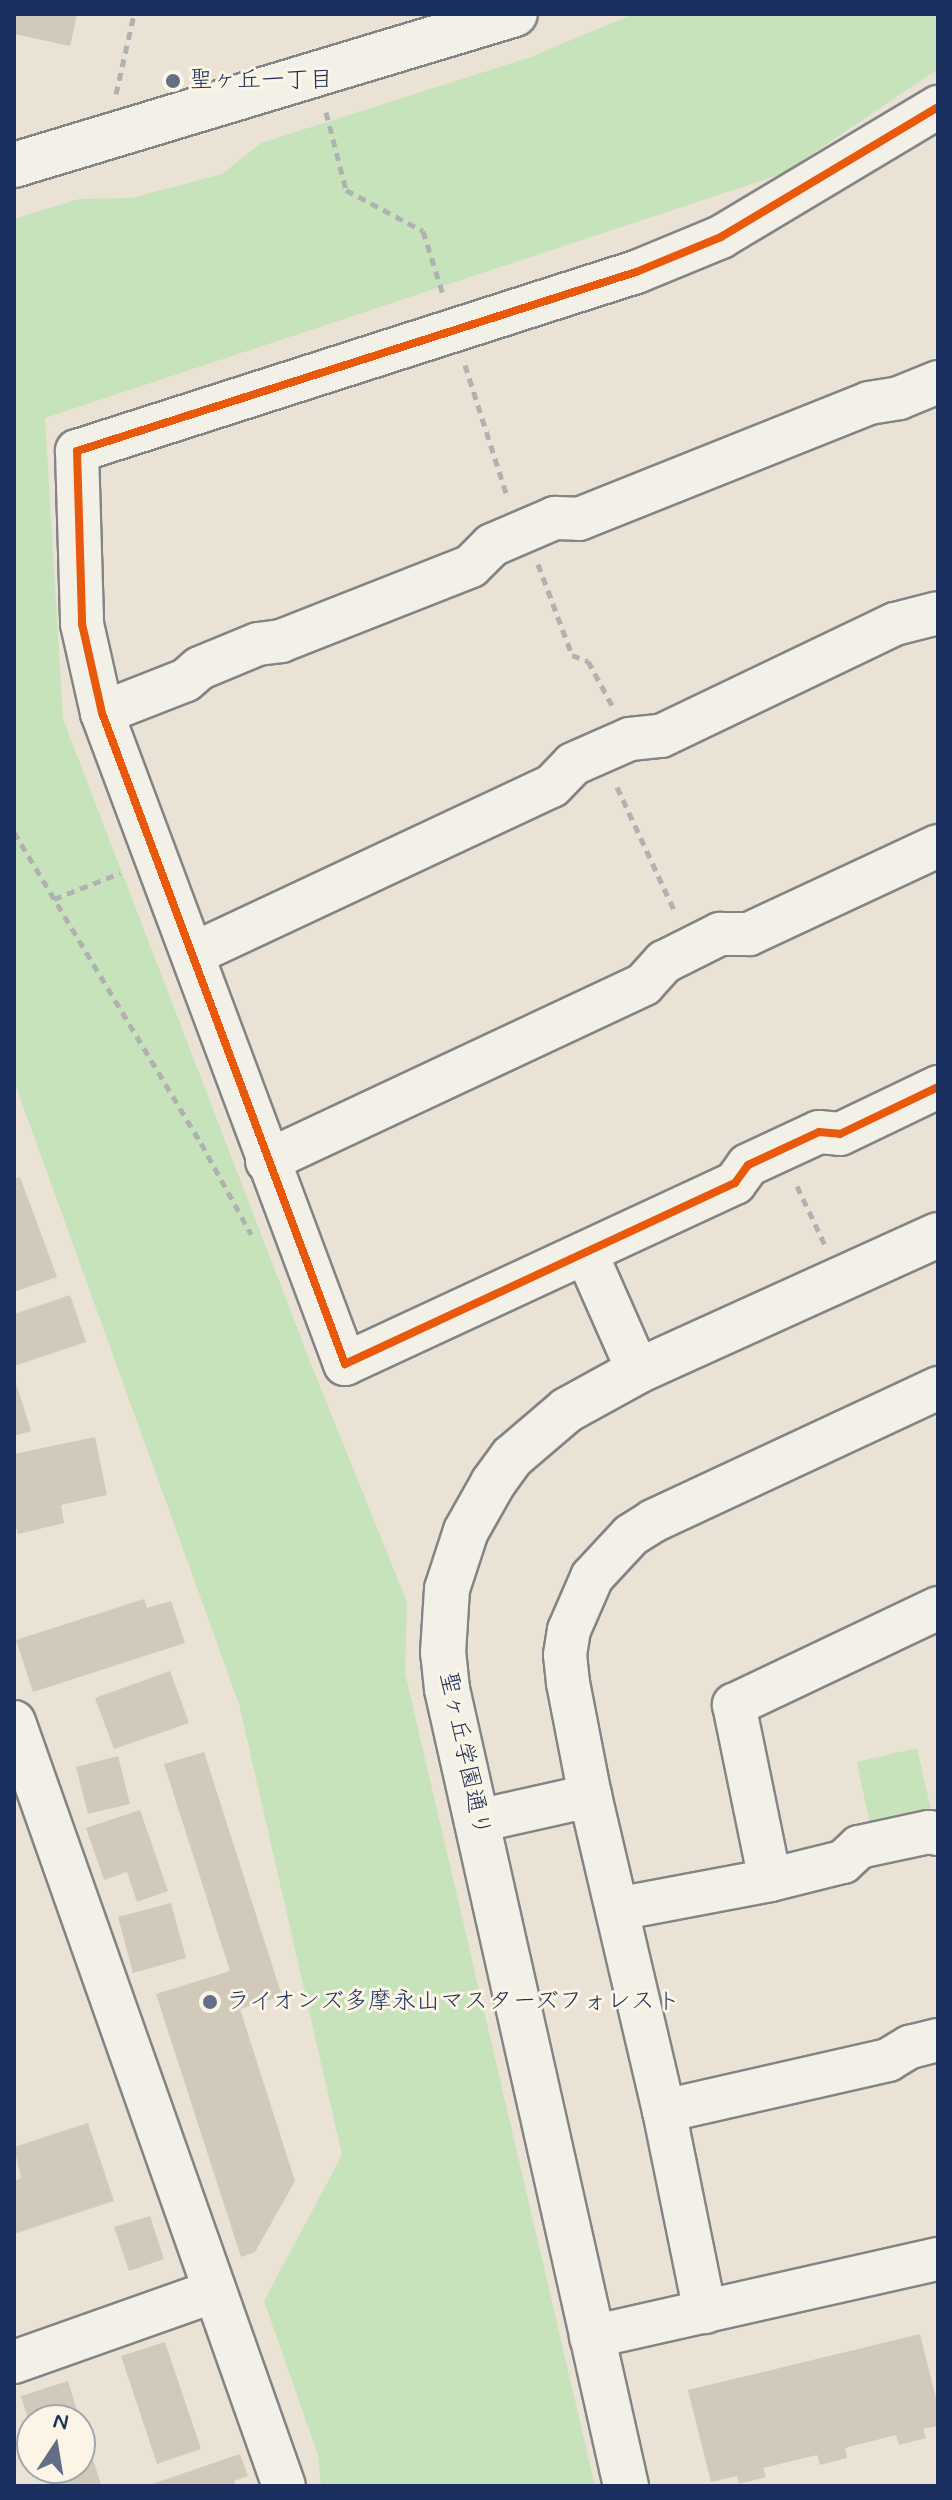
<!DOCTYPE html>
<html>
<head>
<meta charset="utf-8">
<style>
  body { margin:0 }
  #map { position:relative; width:952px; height:2500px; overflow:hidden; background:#eae2d4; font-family:Mynerve,"Klee One",sans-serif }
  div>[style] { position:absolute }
  .green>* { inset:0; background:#c7e3bc }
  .building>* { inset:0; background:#d1cabb }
  .path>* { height:5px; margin-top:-2.5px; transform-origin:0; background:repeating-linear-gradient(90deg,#b0b1b1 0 8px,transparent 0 14px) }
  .roads { filter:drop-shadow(2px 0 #848487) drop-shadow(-2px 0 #848487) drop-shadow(0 2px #848487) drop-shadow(0 -2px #848487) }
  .minor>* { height:42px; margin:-21px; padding:0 21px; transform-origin:21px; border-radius:21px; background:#f3f0e8 }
  .tertiary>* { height:44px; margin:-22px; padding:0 22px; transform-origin:22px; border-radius:22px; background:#f3f0e8 }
  .cycleway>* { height:8px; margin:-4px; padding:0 4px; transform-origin:4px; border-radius:4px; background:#e8590c }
  .dots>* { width:22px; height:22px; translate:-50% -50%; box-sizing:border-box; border:4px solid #fcf5e5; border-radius:50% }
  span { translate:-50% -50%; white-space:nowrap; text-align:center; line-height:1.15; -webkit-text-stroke:6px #fcf5e5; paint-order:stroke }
  .poi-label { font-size:24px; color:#1b2f5e }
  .left { translate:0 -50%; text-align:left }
  .street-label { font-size:24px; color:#1b2f5e }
  .frame { position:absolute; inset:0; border:16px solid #1b2f5e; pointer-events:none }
  .north { position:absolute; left:16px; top:2404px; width:80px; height:80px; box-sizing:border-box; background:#fcf5e5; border:2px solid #a2a6af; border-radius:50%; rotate:12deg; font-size:22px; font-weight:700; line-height:32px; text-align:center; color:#1b2f5e }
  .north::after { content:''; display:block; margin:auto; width:28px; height:36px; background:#636e87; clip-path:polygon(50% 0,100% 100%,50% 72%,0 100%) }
</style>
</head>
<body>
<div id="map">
  <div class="green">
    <i style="clip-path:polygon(633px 14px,938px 14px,938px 69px,784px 173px,45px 418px,63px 719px,311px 1364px,407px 1602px,405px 1673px,595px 2486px,321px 2486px,318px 2455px,264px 2301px,342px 2155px,239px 1704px,14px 1081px,14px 219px,79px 199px,132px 198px,222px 174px,261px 143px,531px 57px)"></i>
    <i style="clip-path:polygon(917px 1748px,931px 1810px,870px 1825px,857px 1762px)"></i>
  </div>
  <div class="building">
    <i style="clip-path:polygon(14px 14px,77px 14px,70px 46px,14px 34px)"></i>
    <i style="clip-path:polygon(20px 1177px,57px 1277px,14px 1292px,14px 1179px)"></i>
    <i style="clip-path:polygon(70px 1295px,86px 1342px,14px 1366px,14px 1314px)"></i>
    <i style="clip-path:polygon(14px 1377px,31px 1431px,14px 1436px)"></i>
    <i style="clip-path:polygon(95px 1437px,107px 1495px,61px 1505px,64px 1523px,18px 1534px,14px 1517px,14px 1454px)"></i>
    <i style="clip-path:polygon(144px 1599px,147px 1608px,171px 1601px,185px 1643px,33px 1692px,16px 1640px)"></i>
    <i style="clip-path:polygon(170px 1671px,189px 1723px,114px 1749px,95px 1698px)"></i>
    <i style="clip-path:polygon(204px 1752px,282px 1996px,240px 2009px,295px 2181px,255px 2252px,241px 2257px,156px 1994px,230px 1971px,164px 1764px)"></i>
    <i style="clip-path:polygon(118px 1756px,130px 1804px,88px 1814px,76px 1767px)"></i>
    <i style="clip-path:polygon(140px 1810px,168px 1891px,137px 1902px,127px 1872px,104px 1880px,86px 1828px)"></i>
    <i style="clip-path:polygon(171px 1903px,186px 1958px,133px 1973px,118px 1917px)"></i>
    <i style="clip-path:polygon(88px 2123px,114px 2201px,14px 2234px,14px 2181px,21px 2178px,14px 2147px)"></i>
    <i style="clip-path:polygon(150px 2216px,164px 2259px,129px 2271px,114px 2227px)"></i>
    <i style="clip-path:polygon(920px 2334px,938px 2406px,938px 2426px,923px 2429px,926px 2438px,899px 2445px,896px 2435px,845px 2448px,847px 2458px,820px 2465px,817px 2455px,763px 2468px,766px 2477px,739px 2484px,737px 2476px,711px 2482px,688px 2390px)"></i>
    <i style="clip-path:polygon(165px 2342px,201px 2449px,157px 2464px,121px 2356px)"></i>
    <i style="clip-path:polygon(68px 2381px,80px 2420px,32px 2420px,31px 2429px,21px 2396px)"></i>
    <i style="clip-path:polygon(80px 2421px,101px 2484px,50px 2486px,44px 2468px,80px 2468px)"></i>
    <i style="clip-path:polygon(240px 2454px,248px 2476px,234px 2481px,236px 2486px,146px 2486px)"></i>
  </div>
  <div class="path">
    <i style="left:116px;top:94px;width:82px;rotate:-77.3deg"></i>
    <i style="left:326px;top:112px;width:81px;rotate:75.6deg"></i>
    <i style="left:346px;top:190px;width:87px;rotate:28deg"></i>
    <i style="left:423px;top:231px;width:66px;rotate:72.4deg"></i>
    <i style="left:465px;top:365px;width:138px;rotate:72.2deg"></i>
    <i style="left:538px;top:564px;width:97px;rotate:69.5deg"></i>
    <i style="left:572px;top:655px;width:17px;rotate:21deg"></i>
    <i style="left:588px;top:661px;width:52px;rotate:61.5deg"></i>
    <i style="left:617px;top:787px;width:138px;rotate:65.1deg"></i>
    <i style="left:14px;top:832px;width:363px;rotate:59deg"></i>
    <i style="left:201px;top:1143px;width:104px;rotate:61.2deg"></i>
    <i style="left:54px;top:899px;width:71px;rotate:-21.5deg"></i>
    <i style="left:797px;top:1186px;width:65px;rotate:64.6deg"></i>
  </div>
  <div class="roads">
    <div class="minor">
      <i style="left:938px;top:107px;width:253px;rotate:149.1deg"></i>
      <i style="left:721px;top:237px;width:92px;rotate:157.6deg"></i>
      <i style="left:636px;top:272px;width:587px;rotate:162.24deg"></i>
      <i style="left:77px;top:451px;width:173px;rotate:88.3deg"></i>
      <i style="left:82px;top:624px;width:91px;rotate:77.3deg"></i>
      <i style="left:102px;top:713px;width:695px;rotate:69.53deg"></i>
      <i style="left:345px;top:1364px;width:430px;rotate:-24.9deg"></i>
      <i style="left:735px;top:1183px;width:22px;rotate:-54deg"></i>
      <i style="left:748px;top:1165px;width:78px;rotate:-24.9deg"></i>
      <i style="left:819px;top:1132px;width:21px;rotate:5deg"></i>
      <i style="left:840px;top:1134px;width:109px;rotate:-25.6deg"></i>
      <i style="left:102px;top:713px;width:90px;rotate:-21.4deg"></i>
      <i style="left:186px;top:680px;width:18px;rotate:-41deg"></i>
      <i style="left:200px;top:668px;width:63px;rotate:-22.5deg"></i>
      <i style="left:258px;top:644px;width:23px;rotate:-7deg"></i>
      <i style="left:281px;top:641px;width:204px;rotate:-21.5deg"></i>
      <i style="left:471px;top:566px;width:30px;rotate:-45deg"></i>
      <i style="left:492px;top:545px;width:69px;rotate:-23.2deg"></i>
      <i style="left:555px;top:518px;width:24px;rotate:2deg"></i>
      <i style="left:579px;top:519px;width:312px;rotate:-21.8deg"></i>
      <i style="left:869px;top:403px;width:30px;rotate:-9deg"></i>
      <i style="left:899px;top:398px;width:42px;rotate:-22.3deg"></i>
      <i style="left:193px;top:954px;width:396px;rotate:-25.1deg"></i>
      <i style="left:552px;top:786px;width:30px;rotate:-46deg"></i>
      <i style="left:573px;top:764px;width:62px;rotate:-23.7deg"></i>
      <i style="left:630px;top:739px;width:31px;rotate:-6deg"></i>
      <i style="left:661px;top:736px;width:259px;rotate:-25.6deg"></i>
      <i style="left:895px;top:624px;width:44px;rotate:-14.3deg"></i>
      <i style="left:267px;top:1161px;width:416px;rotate:-25.1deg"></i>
      <i style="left:644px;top:984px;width:30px;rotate:-48deg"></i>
      <i style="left:664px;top:962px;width:63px;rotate:-26.6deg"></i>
      <i style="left:720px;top:934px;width:29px"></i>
      <i style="left:749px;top:934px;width:208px;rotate:-25deg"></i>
      <i style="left:586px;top:1253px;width:129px;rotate:66.2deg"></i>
      <i style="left:14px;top:1722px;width:810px;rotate:70.54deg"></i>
      <i style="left:478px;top:1821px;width:115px;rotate:-12.6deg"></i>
      <i style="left:770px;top:1880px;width:179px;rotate:-101.6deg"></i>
      <i style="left:734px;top:1705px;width:226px;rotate:-25.4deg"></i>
      <i style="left:617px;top:1909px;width:156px;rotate:-10.7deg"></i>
      <i style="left:770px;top:1880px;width:75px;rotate:-13.9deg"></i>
      <i style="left:843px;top:1862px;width:22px;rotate:-43deg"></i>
      <i style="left:859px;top:1847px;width:72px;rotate:-12.1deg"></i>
      <i style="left:929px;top:1832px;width:9px;rotate:13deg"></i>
      <i style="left:664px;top:2111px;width:230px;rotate:-12.8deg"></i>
      <i style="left:888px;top:2060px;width:26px;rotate:-31deg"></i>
      <i style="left:910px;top:2047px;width:29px;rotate:-14deg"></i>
      <i style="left:705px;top:2312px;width:205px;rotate:-101.5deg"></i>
      <i style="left:664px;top:2111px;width:324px;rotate:-103.2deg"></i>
      <i style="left:590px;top:1796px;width:115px;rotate:-101deg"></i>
      <i style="left:568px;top:1683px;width:28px;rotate:-96deg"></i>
      <i style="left:565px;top:1655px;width:25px;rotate:-81deg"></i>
      <i style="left:569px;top:1630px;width:58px;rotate:-66.5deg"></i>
      <i style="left:592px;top:1577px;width:57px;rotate:-47.1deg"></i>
      <i style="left:631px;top:1535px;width:26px;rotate:-32deg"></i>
      <i style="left:653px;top:1521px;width:315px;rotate:-25deg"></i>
      <i style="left:591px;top:2337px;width:356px;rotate:-12.7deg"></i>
      <i style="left:14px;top:2362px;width:212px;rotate:-19.5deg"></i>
    </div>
    <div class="tertiary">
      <i style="left:14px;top:165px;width:523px;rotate:-16.77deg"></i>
      <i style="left:626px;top:2486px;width:817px;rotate:-102.66deg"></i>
      <i style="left:447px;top:1689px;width:36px;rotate:-96deg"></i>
      <i style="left:443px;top:1653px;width:64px;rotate:-86.4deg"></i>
      <i style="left:447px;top:1589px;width:61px;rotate:-71.9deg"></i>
      <i style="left:466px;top:1531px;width:55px;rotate:-60.6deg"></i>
      <i style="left:493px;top:1483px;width:32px;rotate:-54deg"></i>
      <i style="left:512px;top:1457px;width:72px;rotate:-40.5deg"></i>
      <i style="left:567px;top:1410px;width:81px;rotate:-28.8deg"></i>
      <i style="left:638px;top:1371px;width:329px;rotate:-24.4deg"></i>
    </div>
  </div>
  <div class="cycleway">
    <i style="left:938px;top:107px;width:253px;rotate:149.1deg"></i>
    <i style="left:721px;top:237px;width:92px;rotate:157.6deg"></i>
    <i style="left:636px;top:272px;width:587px;rotate:162.24deg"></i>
    <i style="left:77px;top:451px;width:173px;rotate:88.3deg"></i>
    <i style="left:82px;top:624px;width:91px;rotate:77.3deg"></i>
    <i style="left:102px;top:713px;width:695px;rotate:69.53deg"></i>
    <i style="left:345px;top:1364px;width:430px;rotate:-24.9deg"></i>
    <i style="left:735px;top:1183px;width:22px;rotate:-54deg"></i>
    <i style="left:748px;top:1165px;width:78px;rotate:-24.9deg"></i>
    <i style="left:819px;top:1132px;width:21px;rotate:5deg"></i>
    <i style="left:840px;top:1134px;width:109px;rotate:-25.6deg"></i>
  </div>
  <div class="dots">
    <i style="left:173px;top:81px;background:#636e87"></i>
    <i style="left:210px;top:2002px;background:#636e87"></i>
  </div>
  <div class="poi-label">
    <span class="left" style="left:189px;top:81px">聖ヶ丘一丁目</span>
    <span class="left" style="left:226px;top:2002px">ライオンズ多摩永山マスターズフォレスト</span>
  </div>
  <div class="street-label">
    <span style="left:464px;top:1754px;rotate:78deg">聖ヶ丘学園通り</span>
  </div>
  <div class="frame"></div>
  <div class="north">N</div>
</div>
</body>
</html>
